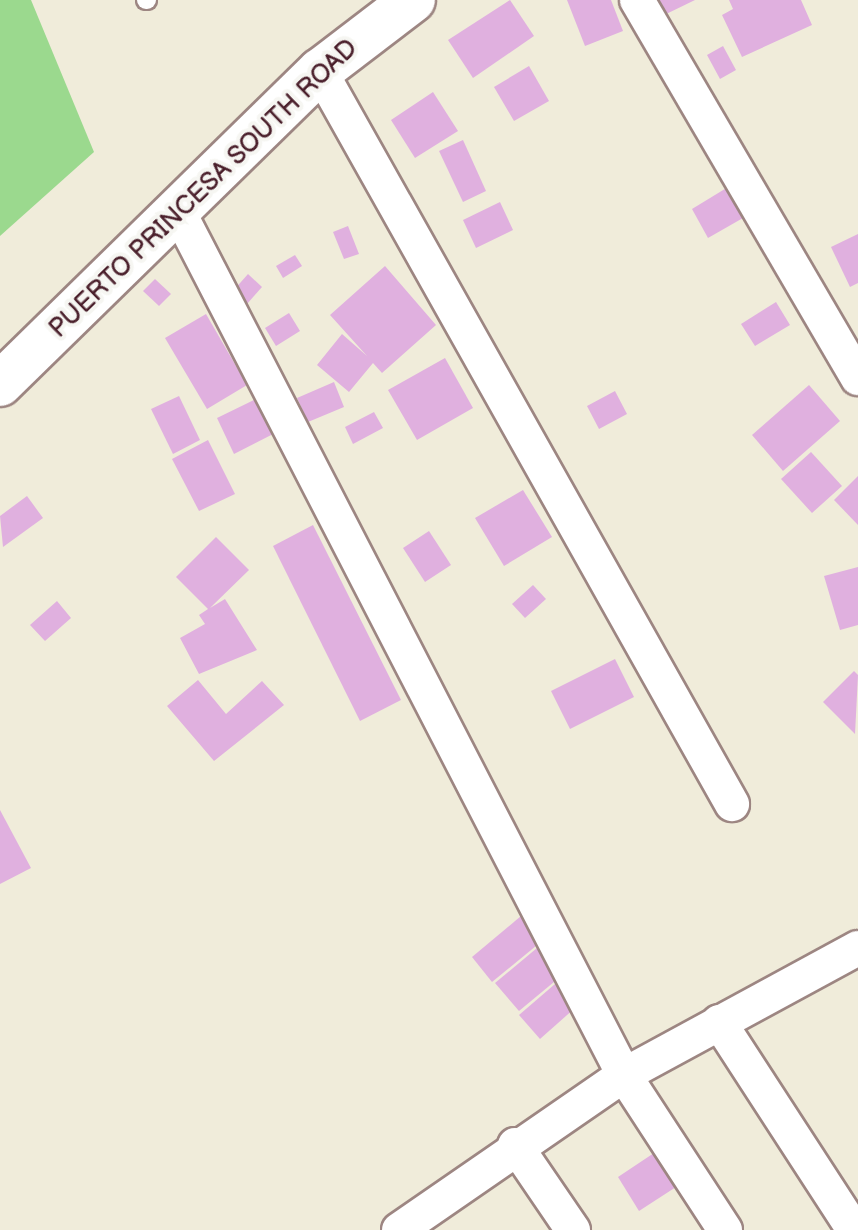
<!DOCTYPE html>
<html>
<head>
<meta charset="utf-8">
<style>
  body { margin:0 }
  #map { position:relative; width:858px; height:1230px; overflow:hidden; background:#f0ecda; font-family:"Balsamiq Sans",sans-serif }
  div>[style] { position:absolute }
  .green>* { inset:0; background:#9bd98e }
  .building>* { inset:0; background:#e0b0df }
  .roads { filter:drop-shadow(2px 0 #9d8682) drop-shadow(-2px 0 #9d8682) drop-shadow(0 2px #9d8682) drop-shadow(0 -2px #9d8682) }
  .service>* { height:18px; margin:-9px; padding:0 9px; transform-origin:9px; border-radius:9px; background:#fff }
  .minor>* { height:34px; margin:-17px; padding:0 17px; transform-origin:17px; border-radius:17px; background:#fff }
  .primary>* { height:44px; margin:-22px; padding:0 22px; transform-origin:22px; border-radius:22px; background:#fff }
  span { translate:-50% -50%; white-space:nowrap; text-align:center; line-height:1.15; -webkit-text-stroke:8px #f6f6f2; paint-order:stroke }
  .street-label { font-size:26px; color:#4a1f2b }
</style>
</head>
<body>
<div id="map">
  <div class="green">
    <i style="clip-path:polygon(0 0,31px 0,94px 152px,0 236px)"></i>
  </div>
  <div class="building">
    <i style="clip-path:polygon(510px 0,534px 36px,473px 78px,448px 40px)"></i>
    <i style="clip-path:polygon(567px 0,611px 0,623px 31px,585px 46px)"></i>
    <i style="clip-path:polygon(650px 0,695px 0,658px 18px)"></i>
    <i style="clip-path:polygon(729px 0,801px 0,812px 25px,742px 57px,722px 15px,733px 9px)"></i>
    <i style="clip-path:polygon(723px 46px,736px 70px,720px 79px,707px 55px)"></i>
    <i style="clip-path:polygon(529px 66px,549px 101px,514px 121px,494px 87px)"></i>
    <i style="clip-path:polygon(433px 92px,458px 131px,415px 158px,391px 120px)"></i>
    <i style="clip-path:polygon(463px 140px,486px 191px,463px 202px,439px 151px)"></i>
    <i style="clip-path:polygon(733px 184px,750px 214px,708px 238px,692px 209px)"></i>
    <i style="clip-path:polygon(500px 202px,513px 230px,476px 248px,463px 220px)"></i>
    <i style="clip-path:polygon(348px 226px,359px 254px,344px 259px,333px 232px)"></i>
    <i style="clip-path:polygon(858px 234px,858px 283px,850px 287px,831px 247px)"></i>
    <i style="clip-path:polygon(295px 255px,302px 266px,283px 278px,276px 266px)"></i>
    <i style="clip-path:polygon(385px 266px,436px 325px,382px 373px,373px 363px,349px 392px,317px 365px,342px 334px,367px 356px,330px 315px)"></i>
    <i style="clip-path:polygon(248px 274px,262px 287px,247px 304px,233px 291px)"></i>
    <i style="clip-path:polygon(155px 279px,171px 294px,159px 306px,143px 291px)"></i>
    <i style="clip-path:polygon(776px 302px,790px 325px,755px 346px,741px 324px)"></i>
    <i style="clip-path:polygon(289px 313px,300px 331px,276px 346px,265px 328px)"></i>
    <i style="clip-path:polygon(206px 314px,247px 385px,207px 409px,165px 338px)"></i>
    <i style="clip-path:polygon(445px 358px,473px 408px,417px 440px,388px 390px)"></i>
    <i style="clip-path:polygon(334px 382px,344px 407px,308px 422px,297px 398px)"></i>
    <i style="clip-path:polygon(809px 385px,840px 421px,783px 471px,752px 435px)"></i>
    <i style="clip-path:polygon(615px 391px,627px 414px,599px 429px,587px 406px)"></i>
    <i style="clip-path:polygon(264px 395px,281px 430px,234px 454px,217px 418px)"></i>
    <i style="clip-path:polygon(179px 396px,200px 440px,173px 454px,151px 409px)"></i>
    <i style="clip-path:polygon(374px 412px,383px 428px,353px 444px,345px 427px)"></i>
    <i style="clip-path:polygon(208px 440px,235px 494px,199px 511px,172px 459px)"></i>
    <i style="clip-path:polygon(811px 452px,842px 486px,812px 513px,781px 479px)"></i>
    <i style="clip-path:polygon(858px 476px,858px 525px,834px 500px)"></i>
    <i style="clip-path:polygon(523px 490px,552px 537px,504px 566px,475px 518px)"></i>
    <i style="clip-path:polygon(27px 496px,43px 518px,3px 547px,0 516px)"></i>
    <i style="clip-path:polygon(313px 525px,401px 700px,360px 721px,273px 546px)"></i>
    <i style="clip-path:polygon(429px 531px,451px 565px,425px 582px,403px 548px)"></i>
    <i style="clip-path:polygon(216px 537px,249px 570px,210px 608px,225px 599px,257px 650px,199px 674px,180px 638px,205px 624px,199px 615px,208px 609px,176px 577px)"></i>
    <i style="clip-path:polygon(858px 567px,858px 625px,840px 630px,824px 576px)"></i>
    <i style="clip-path:polygon(533px 585px,546px 599px,525px 618px,512px 604px)"></i>
    <i style="clip-path:polygon(57px 601px,71px 618px,45px 641px,30px 625px)"></i>
    <i style="clip-path:polygon(615px 659px,634px 697px,570px 729px,551px 691px)"></i>
    <i style="clip-path:polygon(854px 671px,858px 675px,855px 734px,823px 702px)"></i>
    <i style="clip-path:polygon(198px 680px,226px 714px,262px 681px,284px 705px,214px 761px,167px 706px)"></i>
    <i style="clip-path:polygon(0 810px,31px 868px,0 884px)"></i>
    <i style="clip-path:polygon(521px 916px,542px 941px,492px 982px,472px 957px)"></i>
    <i style="clip-path:polygon(537px 948px,560px 977px,519px 1011px,495px 983px)"></i>
    <i style="clip-path:polygon(555px 984px,575px 1008px,540px 1039px,519px 1015px)"></i>
    <i style="clip-path:polygon(654px 1153px,676px 1187px,639px 1211px,618px 1177px)"></i>
  </div>
  <div class="roads">
    <div class="service">
      <i style="left:146px;top:0;width:1px"></i>
    </div>
    <div class="minor">
      <i style="left:637px;top:0;width:438px;rotate:59.7deg"></i>
      <i style="left:320px;top:71px;width:841px;rotate:60.66deg"></i>
      <i style="left:177px;top:209px;width:975px;rotate:62.7deg"></i>
      <i style="left:624px;top:1075px;width:185px;rotate:56.9deg"></i>
      <i style="left:719px;top:1022px;width:248px;rotate:57deg"></i>
      <i style="left:515px;top:1145px;width:103px;rotate:55.7deg"></i>
      <i style="left:399px;top:1230px;width:273px;rotate:-34.6deg"></i>
      <i style="left:624px;top:1075px;width:266px;rotate:-28.5deg"></i>
    </div>
    <div class="primary">
      <i style="left:0;top:384px;width:448px;rotate:-44.4deg"></i>
      <i style="left:320px;top:71px;width:117px;rotate:-37.4deg"></i>
    </div>
  </div>
  <div class="street-label">
    <span style="left:204px;top:189px;rotate:-44deg">PUERTO PRINCESA SOUTH ROAD</span>
  </div>
</div>
</body>
</html>
